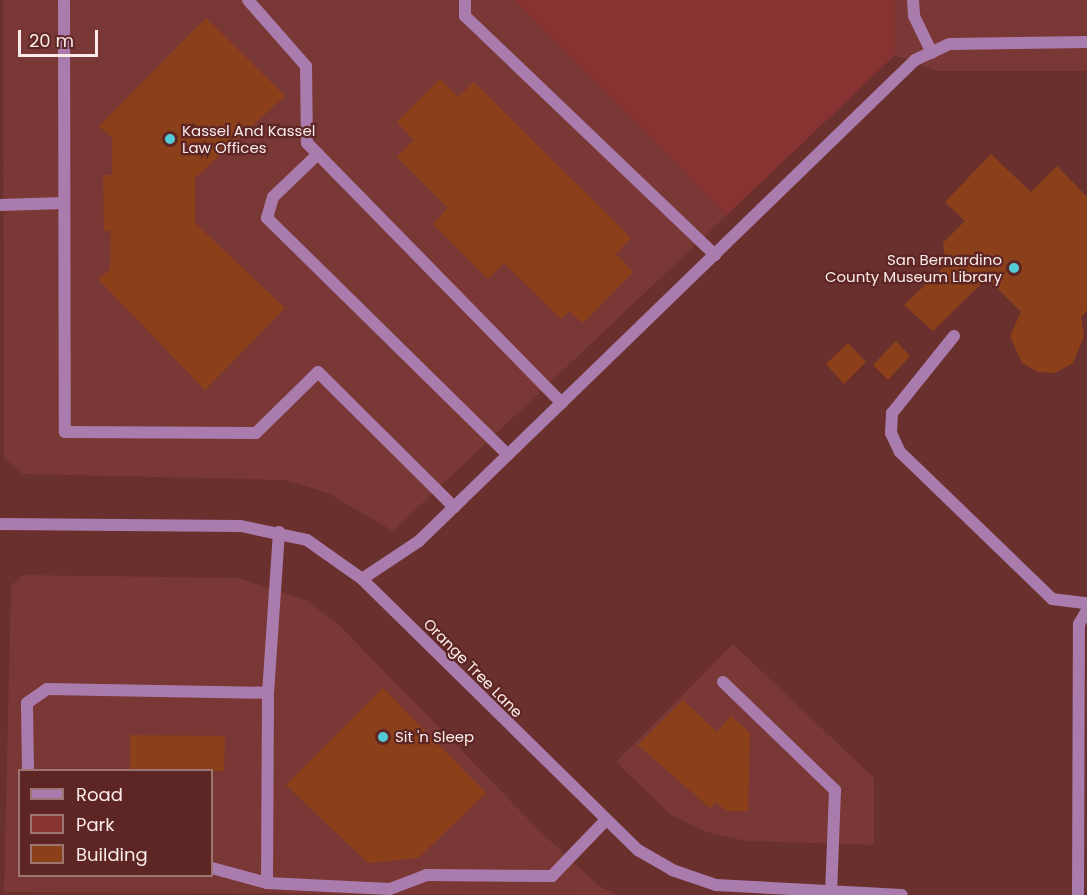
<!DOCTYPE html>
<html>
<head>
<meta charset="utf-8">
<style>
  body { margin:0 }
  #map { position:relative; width:1087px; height:895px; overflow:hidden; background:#69302e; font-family:Poppins,sans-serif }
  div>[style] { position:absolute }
  .built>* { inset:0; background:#793835 }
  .green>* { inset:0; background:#873331 }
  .building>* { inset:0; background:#8c401a }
  .lane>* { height:12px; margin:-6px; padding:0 6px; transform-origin:6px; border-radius:6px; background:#aa7bad }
  .street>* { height:12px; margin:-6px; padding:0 6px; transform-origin:6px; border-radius:6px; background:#aa7bad }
  .dots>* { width:16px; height:16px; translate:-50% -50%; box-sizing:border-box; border:3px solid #5d2624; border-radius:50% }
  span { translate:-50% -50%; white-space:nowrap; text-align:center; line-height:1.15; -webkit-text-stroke:4.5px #5d2624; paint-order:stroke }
  .poi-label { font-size:15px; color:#faebea }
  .left { translate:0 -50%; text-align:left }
  .right { translate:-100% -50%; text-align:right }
  .street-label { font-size:15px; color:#faebea }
  .legend { position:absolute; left:18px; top:769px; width:195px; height:108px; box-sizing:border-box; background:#5d2624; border:2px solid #9c7573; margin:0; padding:8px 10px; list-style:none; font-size:18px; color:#faebea }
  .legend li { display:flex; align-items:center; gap:12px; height:30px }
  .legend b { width:30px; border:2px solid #9c7573 }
  .scale { position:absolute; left:18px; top:30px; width:80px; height:27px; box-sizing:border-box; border:3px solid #faebea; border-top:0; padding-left:8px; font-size:18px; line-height:21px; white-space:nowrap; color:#faebea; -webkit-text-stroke:4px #5d2624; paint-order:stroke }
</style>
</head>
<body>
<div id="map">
  <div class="built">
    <i style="clip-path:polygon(3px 0,514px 0,727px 215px,393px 531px,328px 493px,284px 480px,23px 474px,4px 458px)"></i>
    <i style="clip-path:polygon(895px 0,1087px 0,1087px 71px,937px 71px,895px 55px)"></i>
    <i style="clip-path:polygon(evenodd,23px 575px,238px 578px,306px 600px,338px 624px,544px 835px,598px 885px,616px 895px,4px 892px,11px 586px,23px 575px,20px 770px,212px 770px,212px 876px,20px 876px,20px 770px)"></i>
    <i style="clip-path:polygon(733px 644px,874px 778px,874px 845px,746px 841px,706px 832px,671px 815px,616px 762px)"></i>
  </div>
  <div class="green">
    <i style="clip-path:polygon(514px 0,895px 0,895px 55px,727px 215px)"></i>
  </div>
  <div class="building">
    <i style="clip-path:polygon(206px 18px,285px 96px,195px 178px,195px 223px,285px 308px,205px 390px,98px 279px,110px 270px,111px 231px,104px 231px,103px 175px,112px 175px,112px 137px,99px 126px)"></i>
    <i style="clip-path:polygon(440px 79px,458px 97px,474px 82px,631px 238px,616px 254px,633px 272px,583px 323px,569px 311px,561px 319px,504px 263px,488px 279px,433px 224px,448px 208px,397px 157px,414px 140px,397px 122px)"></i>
    <i style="clip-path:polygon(991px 154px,1031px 192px,1057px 166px,1087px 197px,1087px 311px,1081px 317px,1084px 336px,1073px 363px,1055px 373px,1038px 372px,1022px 363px,1010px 336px,1021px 312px,987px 278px,933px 331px,904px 305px,946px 265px,943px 243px,965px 221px,945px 202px)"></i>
    <i style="clip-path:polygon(896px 341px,910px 356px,888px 380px,873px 365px)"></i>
    <i style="clip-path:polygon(848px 343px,866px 362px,844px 384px,826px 364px)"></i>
    <i style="clip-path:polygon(383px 688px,486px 793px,418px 858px,368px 863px,286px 785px)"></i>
    <i style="clip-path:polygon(683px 700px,717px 732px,731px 716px,750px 733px,748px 811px,727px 811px,716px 802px,710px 808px,638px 745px)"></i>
    <i style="clip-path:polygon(130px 735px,225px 736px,224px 771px,130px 771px)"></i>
  </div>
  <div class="lane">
    <i style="left:64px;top:0;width:432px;rotate:89.9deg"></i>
    <i style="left:65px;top:432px;width:191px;rotate:0.3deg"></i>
    <i style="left:256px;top:433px;width:87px;rotate:-44.5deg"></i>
    <i style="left:318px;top:372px;width:192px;rotate:44.8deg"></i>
    <i style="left:248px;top:0;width:88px;rotate:48.7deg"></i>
    <i style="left:306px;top:66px;width:77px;rotate:89.3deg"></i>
    <i style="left:307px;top:143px;width:364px;rotate:45.6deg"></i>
    <i style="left:465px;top:0;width:16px;rotate:90deg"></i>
    <i style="left:465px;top:16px;width:346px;rotate:43.7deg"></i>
    <i style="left:913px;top:0;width:16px;rotate:86deg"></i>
    <i style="left:914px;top:16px;width:41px;rotate:64.1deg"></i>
    <i style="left:318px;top:154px;width:62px;rotate:136.3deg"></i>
    <i style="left:273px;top:197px;width:22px;rotate:106deg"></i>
    <i style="left:267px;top:218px;width:338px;rotate:44.5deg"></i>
    <i style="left:0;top:205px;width:64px;rotate:-1.8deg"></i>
    <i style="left:954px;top:336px;width:99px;rotate:128.8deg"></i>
    <i style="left:892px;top:413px;width:20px;rotate:93deg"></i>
    <i style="left:891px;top:433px;width:21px;rotate:65deg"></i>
    <i style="left:900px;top:452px;width:211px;rotate:44deg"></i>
    <i style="left:1052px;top:599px;width:35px;rotate:7deg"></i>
    <i style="left:279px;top:532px;width:161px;rotate:93.9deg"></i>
    <i style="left:268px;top:693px;width:190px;rotate:90.3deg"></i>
    <i style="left:267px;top:883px;width:123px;rotate:2.8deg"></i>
    <i style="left:390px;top:889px;width:39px;rotate:-21deg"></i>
    <i style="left:426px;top:875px;width:126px;rotate:0.5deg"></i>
    <i style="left:552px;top:876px;width:76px;rotate:-46.1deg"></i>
    <i style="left:362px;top:579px;width:69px;rotate:-33.7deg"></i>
    <i style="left:419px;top:541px;width:691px;rotate:-44.12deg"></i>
    <i style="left:915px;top:60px;width:38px;rotate:-25deg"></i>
    <i style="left:950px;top:44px;width:137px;rotate:-0.8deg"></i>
    <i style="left:723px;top:682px;width:156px;rotate:44deg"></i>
    <i style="left:835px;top:790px;width:103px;rotate:92.2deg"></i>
    <i style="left:28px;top:770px;width:67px;rotate:-90.9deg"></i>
    <i style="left:27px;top:703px;width:24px;rotate:-35deg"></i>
    <i style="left:47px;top:689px;width:221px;rotate:1deg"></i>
    <i style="left:212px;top:868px;width:57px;rotate:15.3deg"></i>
    <i style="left:1078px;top:895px;width:271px;rotate:-89.8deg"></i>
    <i style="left:1079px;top:624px;width:16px;rotate:-60deg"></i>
  </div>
  <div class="street">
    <i style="left:0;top:524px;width:241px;rotate:0.5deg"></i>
    <i style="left:241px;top:526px;width:67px;rotate:12deg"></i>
    <i style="left:307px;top:540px;width:67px;rotate:35.3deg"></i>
    <i style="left:362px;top:579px;width:387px;rotate:44.5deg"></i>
    <i style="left:638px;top:850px;width:39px;rotate:30deg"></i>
    <i style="left:672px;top:870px;width:46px;rotate:18.8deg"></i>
    <i style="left:716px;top:885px;width:186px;rotate:3.1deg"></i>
  </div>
  <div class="dots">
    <i style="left:170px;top:139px;background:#52cbd7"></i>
    <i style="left:1014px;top:268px;background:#52cbd7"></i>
    <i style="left:383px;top:737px;background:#52cbd7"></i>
  </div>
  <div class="poi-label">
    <span class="left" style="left:182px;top:139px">Kassel And Kassel<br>Law Offices</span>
    <span class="right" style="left:1002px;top:268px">San Bernardino<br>County Museum Library</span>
    <span class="left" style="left:395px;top:737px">Sit 'n Sleep</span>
  </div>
  <div class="street-label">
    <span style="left:473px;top:668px;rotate:45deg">Orange Tree Lane</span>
  </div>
  <ul class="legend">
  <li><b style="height:8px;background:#aa7bad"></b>Road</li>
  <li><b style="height:16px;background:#873331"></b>Park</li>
  <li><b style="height:16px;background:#8c401a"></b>Building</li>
  </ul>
  <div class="scale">20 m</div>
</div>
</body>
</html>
